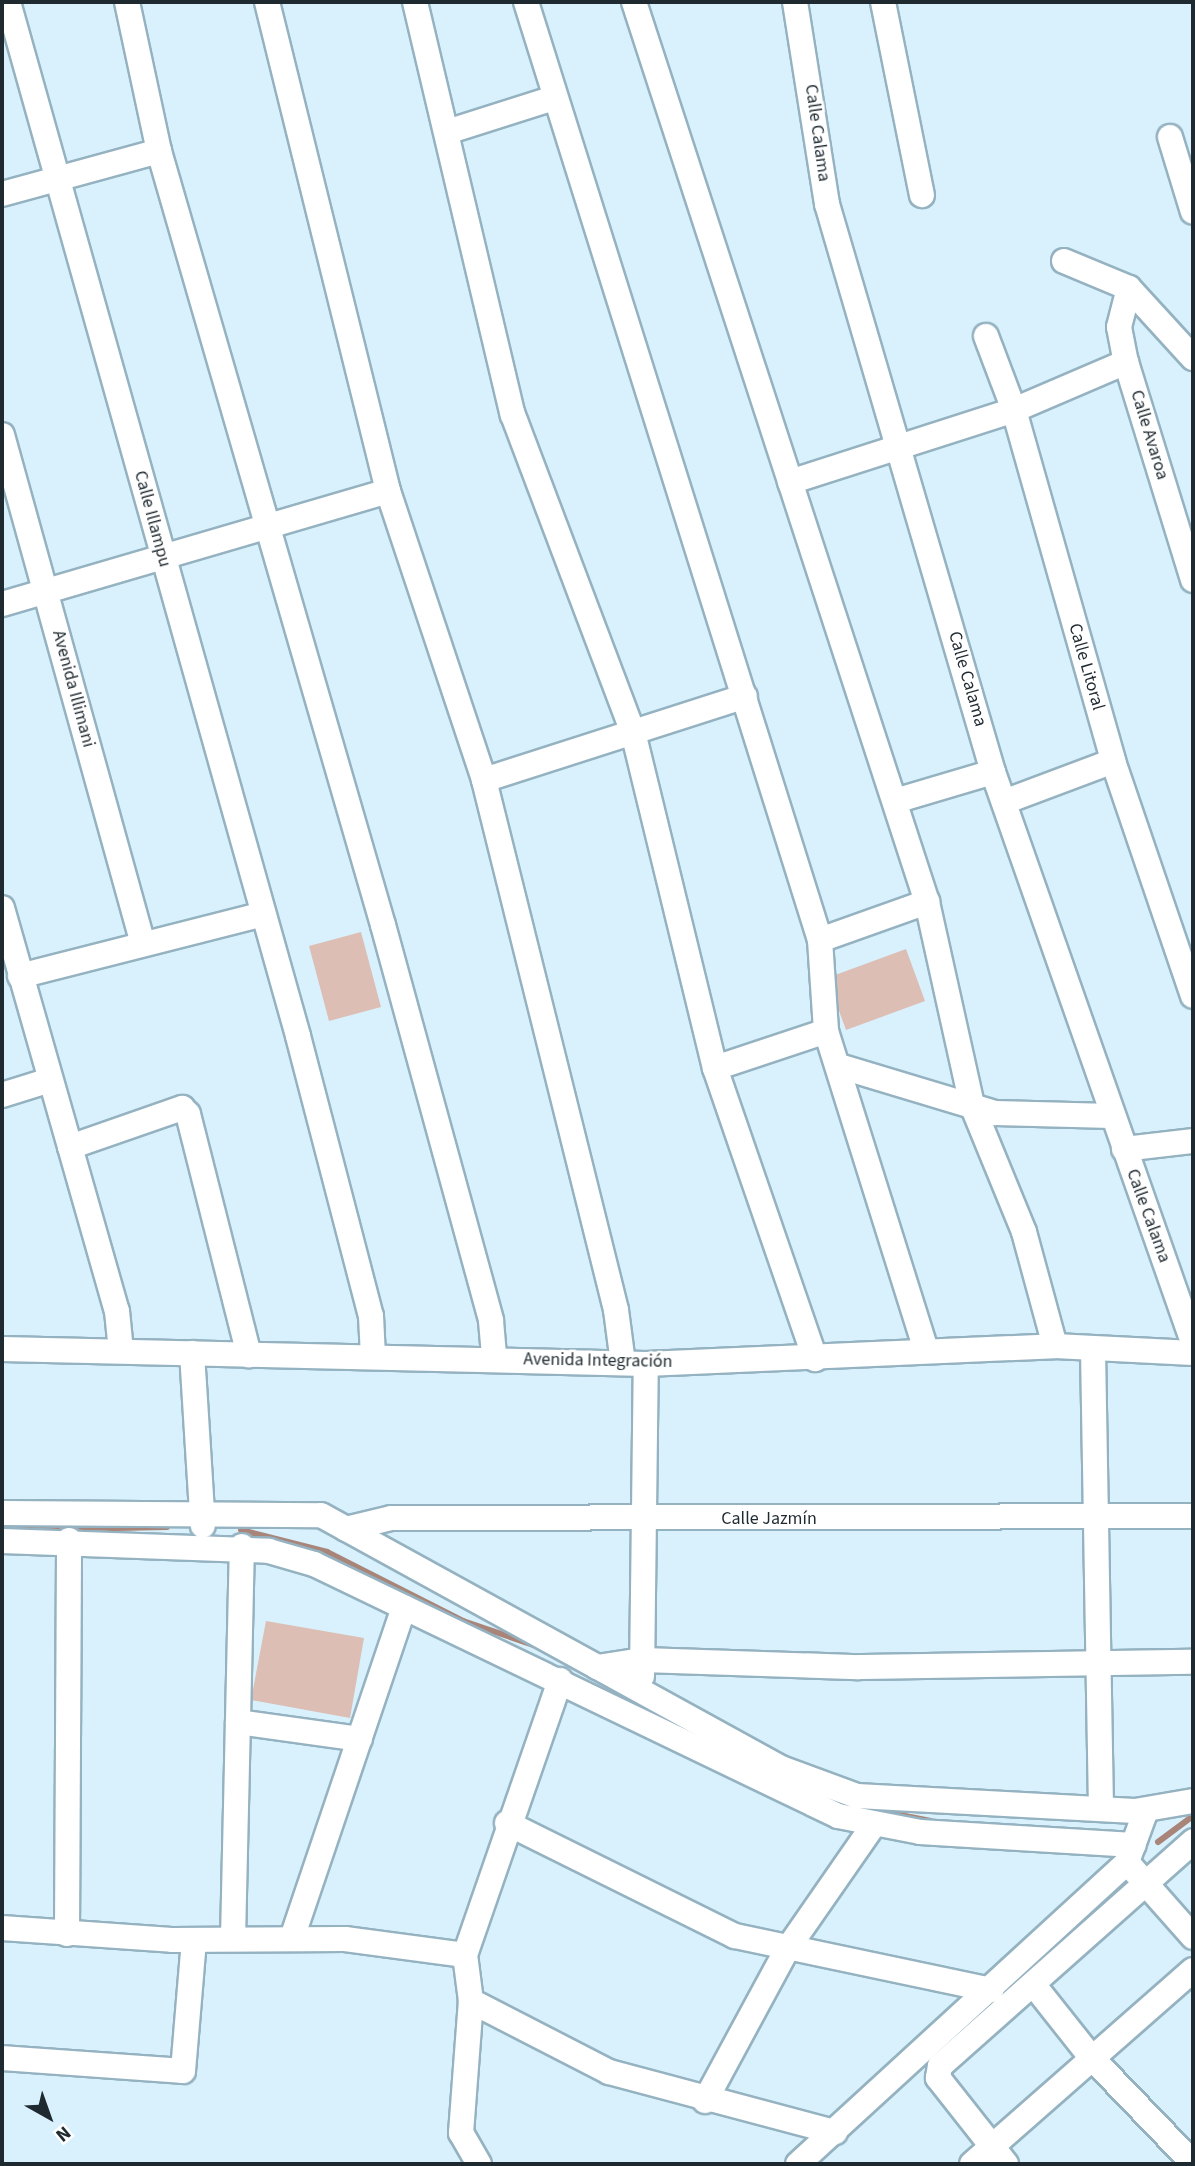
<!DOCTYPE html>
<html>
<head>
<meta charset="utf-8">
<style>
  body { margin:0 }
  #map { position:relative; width:1195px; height:2166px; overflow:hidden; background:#d8f1fd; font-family:"Source Sans 3",sans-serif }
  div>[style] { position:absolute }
  .green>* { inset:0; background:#dcbeb4 }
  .stream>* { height:6px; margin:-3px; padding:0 3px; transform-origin:3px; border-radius:3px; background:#a98479 }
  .roads { filter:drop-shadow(2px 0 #95b2c1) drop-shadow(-2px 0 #95b2c1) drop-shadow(0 2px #95b2c1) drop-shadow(0 -2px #95b2c1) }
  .minor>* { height:24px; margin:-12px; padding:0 12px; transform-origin:12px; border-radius:12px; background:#fff }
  span { translate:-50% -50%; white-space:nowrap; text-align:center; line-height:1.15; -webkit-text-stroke:5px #fff; paint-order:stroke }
  .street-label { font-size:18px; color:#1f2a30 }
  .frame { position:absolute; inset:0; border:4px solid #1f2a30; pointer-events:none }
  .north { position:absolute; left:14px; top:2082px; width:70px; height:70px; -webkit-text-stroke:5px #fff; paint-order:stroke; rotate:140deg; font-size:19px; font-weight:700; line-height:28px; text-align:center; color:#1f2a30 }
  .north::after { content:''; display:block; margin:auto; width:24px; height:32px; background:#1f2a30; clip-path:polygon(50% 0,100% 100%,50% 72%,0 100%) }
</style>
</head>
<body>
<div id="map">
  <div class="green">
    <i style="clip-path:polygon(361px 932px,381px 1007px,329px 1021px,309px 946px)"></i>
    <i style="clip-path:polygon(906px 949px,925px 1001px,846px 1030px,827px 978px)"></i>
    <i style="clip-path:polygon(266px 1621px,364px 1638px,350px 1718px,251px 1700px)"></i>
  </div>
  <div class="stream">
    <i style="left:18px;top:1530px;width:149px;rotate:-1.2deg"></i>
    <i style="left:241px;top:1530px;width:89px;rotate:14.3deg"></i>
    <i style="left:327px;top:1552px;width:153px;rotate:26.9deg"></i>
    <i style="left:463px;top:1621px;width:75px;rotate:18.7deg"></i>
    <i style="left:859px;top:1807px;width:73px;rotate:11deg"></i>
    <i style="left:1158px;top:1842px;width:44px;rotate:-36.6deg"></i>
  </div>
  <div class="roads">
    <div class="minor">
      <i style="left:8px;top:2px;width:1074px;rotate:74.33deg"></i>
      <i style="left:298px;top:1036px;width:289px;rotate:75.4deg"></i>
      <i style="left:371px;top:1316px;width:41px;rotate:87.2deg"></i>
      <i style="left:127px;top:2px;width:152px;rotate:77.9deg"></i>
      <i style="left:159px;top:151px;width:806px;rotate:73.86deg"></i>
      <i style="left:383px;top:925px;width:410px;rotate:74.7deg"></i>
      <i style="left:491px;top:1321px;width:37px;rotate:85deg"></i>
      <i style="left:267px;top:2px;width:504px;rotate:76.1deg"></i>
      <i style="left:388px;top:491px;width:305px;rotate:71.6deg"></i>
      <i style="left:484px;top:780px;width:546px;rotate:76.01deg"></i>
      <i style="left:616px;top:1310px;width:53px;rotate:82.5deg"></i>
      <i style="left:415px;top:2px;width:424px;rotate:76.7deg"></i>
      <i style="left:513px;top:415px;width:339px;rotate:69.3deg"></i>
      <i style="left:633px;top:732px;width:346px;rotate:76.3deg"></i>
      <i style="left:715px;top:1068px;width:308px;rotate:71deg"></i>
      <i style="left:526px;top:2px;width:983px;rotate:72.6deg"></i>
      <i style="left:820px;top:940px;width:91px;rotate:86.2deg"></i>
      <i style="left:826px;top:1031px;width:335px;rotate:72.6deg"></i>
      <i style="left:634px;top:2px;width:946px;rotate:71.97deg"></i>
      <i style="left:927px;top:902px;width:208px;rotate:77.5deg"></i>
      <i style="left:972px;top:1105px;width:137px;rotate:67.7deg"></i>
      <i style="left:1024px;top:1232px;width:118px;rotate:74.8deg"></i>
      <i style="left:795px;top:2px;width:205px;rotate:81deg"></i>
      <i style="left:827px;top:204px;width:592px;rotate:73.71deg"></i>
      <i style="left:993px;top:772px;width:604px;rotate:70.67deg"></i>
      <i style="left:883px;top:2px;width:197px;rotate:78.6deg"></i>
      <i style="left:450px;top:131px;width:109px;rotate:-17.6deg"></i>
      <i style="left:1170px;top:137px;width:78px;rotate:73deg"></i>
      <i style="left:2px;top:194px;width:163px;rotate:-15.3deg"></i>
      <i style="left:1064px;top:261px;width:70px;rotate:22.6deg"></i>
      <i style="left:1129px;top:288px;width:95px;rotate:47.6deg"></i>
      <i style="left:1129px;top:288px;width:40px;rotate:104.4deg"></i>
      <i style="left:1119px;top:327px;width:36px;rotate:79deg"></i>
      <i style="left:1126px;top:362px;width:228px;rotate:72.9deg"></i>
      <i style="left:986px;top:336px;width:79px;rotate:69.3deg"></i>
      <i style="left:1014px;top:410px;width:365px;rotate:74.2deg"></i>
      <i style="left:1113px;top:761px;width:248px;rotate:71.2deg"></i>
      <i style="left:2px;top:435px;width:528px;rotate:74.52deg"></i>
      <i style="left:790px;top:482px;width:235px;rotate:-17.8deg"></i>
      <i style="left:1014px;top:410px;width:122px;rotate:-23.2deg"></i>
      <i style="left:2px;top:604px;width:402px;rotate:-16.3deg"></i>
      <i style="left:484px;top:780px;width:274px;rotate:-17.8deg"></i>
      <i style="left:895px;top:801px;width:102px;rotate:-16.5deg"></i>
      <i style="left:1004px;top:802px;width:116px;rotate:-20.6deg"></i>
      <i style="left:2px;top:908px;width:419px;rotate:74.1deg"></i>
      <i style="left:117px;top:1311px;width:40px;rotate:84.3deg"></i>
      <i style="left:820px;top:940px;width:114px;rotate:-19.6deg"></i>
      <i style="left:20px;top:976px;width:251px;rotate:-14.3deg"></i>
      <i style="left:839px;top:1066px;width:163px;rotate:16.8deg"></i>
      <i style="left:995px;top:1113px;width:117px;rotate:1.5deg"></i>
      <i style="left:715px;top:1068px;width:117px;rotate:-18.4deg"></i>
      <i style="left:2px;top:1095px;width:47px;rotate:-17.3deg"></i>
      <i style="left:70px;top:1147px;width:119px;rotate:-19.2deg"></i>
      <i style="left:182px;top:1108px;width:8px;rotate:45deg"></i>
      <i style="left:188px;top:1114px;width:249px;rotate:75.8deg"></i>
      <i style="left:1124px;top:1149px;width:69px;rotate:-6.6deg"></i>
      <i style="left:2px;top:1349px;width:644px;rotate:1.33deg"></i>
      <i style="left:646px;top:1364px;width:409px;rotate:-2.5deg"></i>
      <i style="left:1055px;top:1346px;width:138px;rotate:2.9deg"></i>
      <i style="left:1093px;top:1350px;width:459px;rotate:89deg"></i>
      <i style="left:192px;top:1353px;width:173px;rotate:86.4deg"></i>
      <i style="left:2px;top:1513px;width:319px;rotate:0.4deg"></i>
      <i style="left:321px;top:1515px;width:525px;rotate:28.81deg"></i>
      <i style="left:781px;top:1768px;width:81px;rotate:20.2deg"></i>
      <i style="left:857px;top:1796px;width:278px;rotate:3.1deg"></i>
      <i style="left:1135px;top:1811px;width:59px;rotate:-9.8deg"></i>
      <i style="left:346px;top:1529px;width:46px;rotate:-13.7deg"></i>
      <i style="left:391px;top:1518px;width:802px;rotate:-0.14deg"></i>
      <i style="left:2px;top:1541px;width:267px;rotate:2.1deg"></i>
      <i style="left:269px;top:1551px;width:47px;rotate:16.1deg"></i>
      <i style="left:314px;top:1564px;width:581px;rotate:25.68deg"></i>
      <i style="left:838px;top:1816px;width:84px;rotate:11deg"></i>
      <i style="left:920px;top:1832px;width:214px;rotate:3.5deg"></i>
      <i style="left:597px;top:1667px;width:47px;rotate:-8.7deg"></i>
      <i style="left:643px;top:1660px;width:216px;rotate:1.9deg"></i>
      <i style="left:859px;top:1667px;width:334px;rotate:-0.9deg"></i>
      <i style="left:642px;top:1676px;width:312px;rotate:-89.3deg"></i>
      <i style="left:238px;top:1722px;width:123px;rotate:7.9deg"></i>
      <i style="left:507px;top:1823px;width:254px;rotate:26.4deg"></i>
      <i style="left:735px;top:1936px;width:262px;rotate:11.9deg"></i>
      <i style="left:1132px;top:1868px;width:92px;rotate:48.5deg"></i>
      <i style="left:2px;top:1928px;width:170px;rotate:4deg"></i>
      <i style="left:172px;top:1940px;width:173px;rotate:-0.3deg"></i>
      <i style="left:345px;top:1939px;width:121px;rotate:7.6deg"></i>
      <i style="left:67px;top:1934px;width:394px;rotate:-89.7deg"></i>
      <i style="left:292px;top:1938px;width:349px;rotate:-71.3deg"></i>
      <i style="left:233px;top:1939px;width:393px;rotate:-88.7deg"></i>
      <i style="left:1033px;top:1984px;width:92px;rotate:51.6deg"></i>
      <i style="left:1090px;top:2056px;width:149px;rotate:46.1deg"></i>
      <i style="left:471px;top:2001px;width:155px;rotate:27.2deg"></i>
      <i style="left:609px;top:2072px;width:234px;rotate:14.9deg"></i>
      <i style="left:2px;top:2058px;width:181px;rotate:4.1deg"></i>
      <i style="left:183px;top:2071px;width:131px;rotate:-85.2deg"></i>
      <i style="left:705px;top:2101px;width:170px;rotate:-61.6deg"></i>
      <i style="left:786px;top:1951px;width:152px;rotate:-55.2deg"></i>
      <i style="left:479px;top:2164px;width:36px;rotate:-120deg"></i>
      <i style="left:461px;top:2133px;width:132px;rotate:-85.7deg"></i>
      <i style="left:471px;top:2001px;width:46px;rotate:-97.4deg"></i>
      <i style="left:465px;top:1955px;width:291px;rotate:-70.9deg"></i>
      <i style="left:798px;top:2164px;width:447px;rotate:-42.5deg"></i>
      <i style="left:1127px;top:1862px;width:55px;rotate:-69.9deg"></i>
      <i style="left:972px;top:2164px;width:294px;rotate:-41.3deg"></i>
      <i style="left:1006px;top:2164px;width:110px;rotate:-128.3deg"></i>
      <i style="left:938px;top:2078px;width:12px;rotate:-81deg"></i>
      <i style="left:940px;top:2066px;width:339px;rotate:-41.6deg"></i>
    </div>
  </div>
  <div class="street-label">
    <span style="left:817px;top:133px;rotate:82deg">Calle Calama</span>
    <span style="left:1149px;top:435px;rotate:73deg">Calle Avaroa</span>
    <span style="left:152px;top:519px;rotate:75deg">Calle Illampu</span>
    <span style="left:1086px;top:667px;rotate:74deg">Calle Litoral</span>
    <span style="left:967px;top:679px;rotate:74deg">Calle Calama</span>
    <span style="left:73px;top:689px;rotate:75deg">Avenida Illimani</span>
    <span style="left:1148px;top:1216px;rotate:70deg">Calle Calama</span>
    <span style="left:598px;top:1361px;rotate:1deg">Avenida Integración</span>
    <span style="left:769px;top:1519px">Calle Jazmín</span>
  </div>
  <div class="frame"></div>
  <div class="north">N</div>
</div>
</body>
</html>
